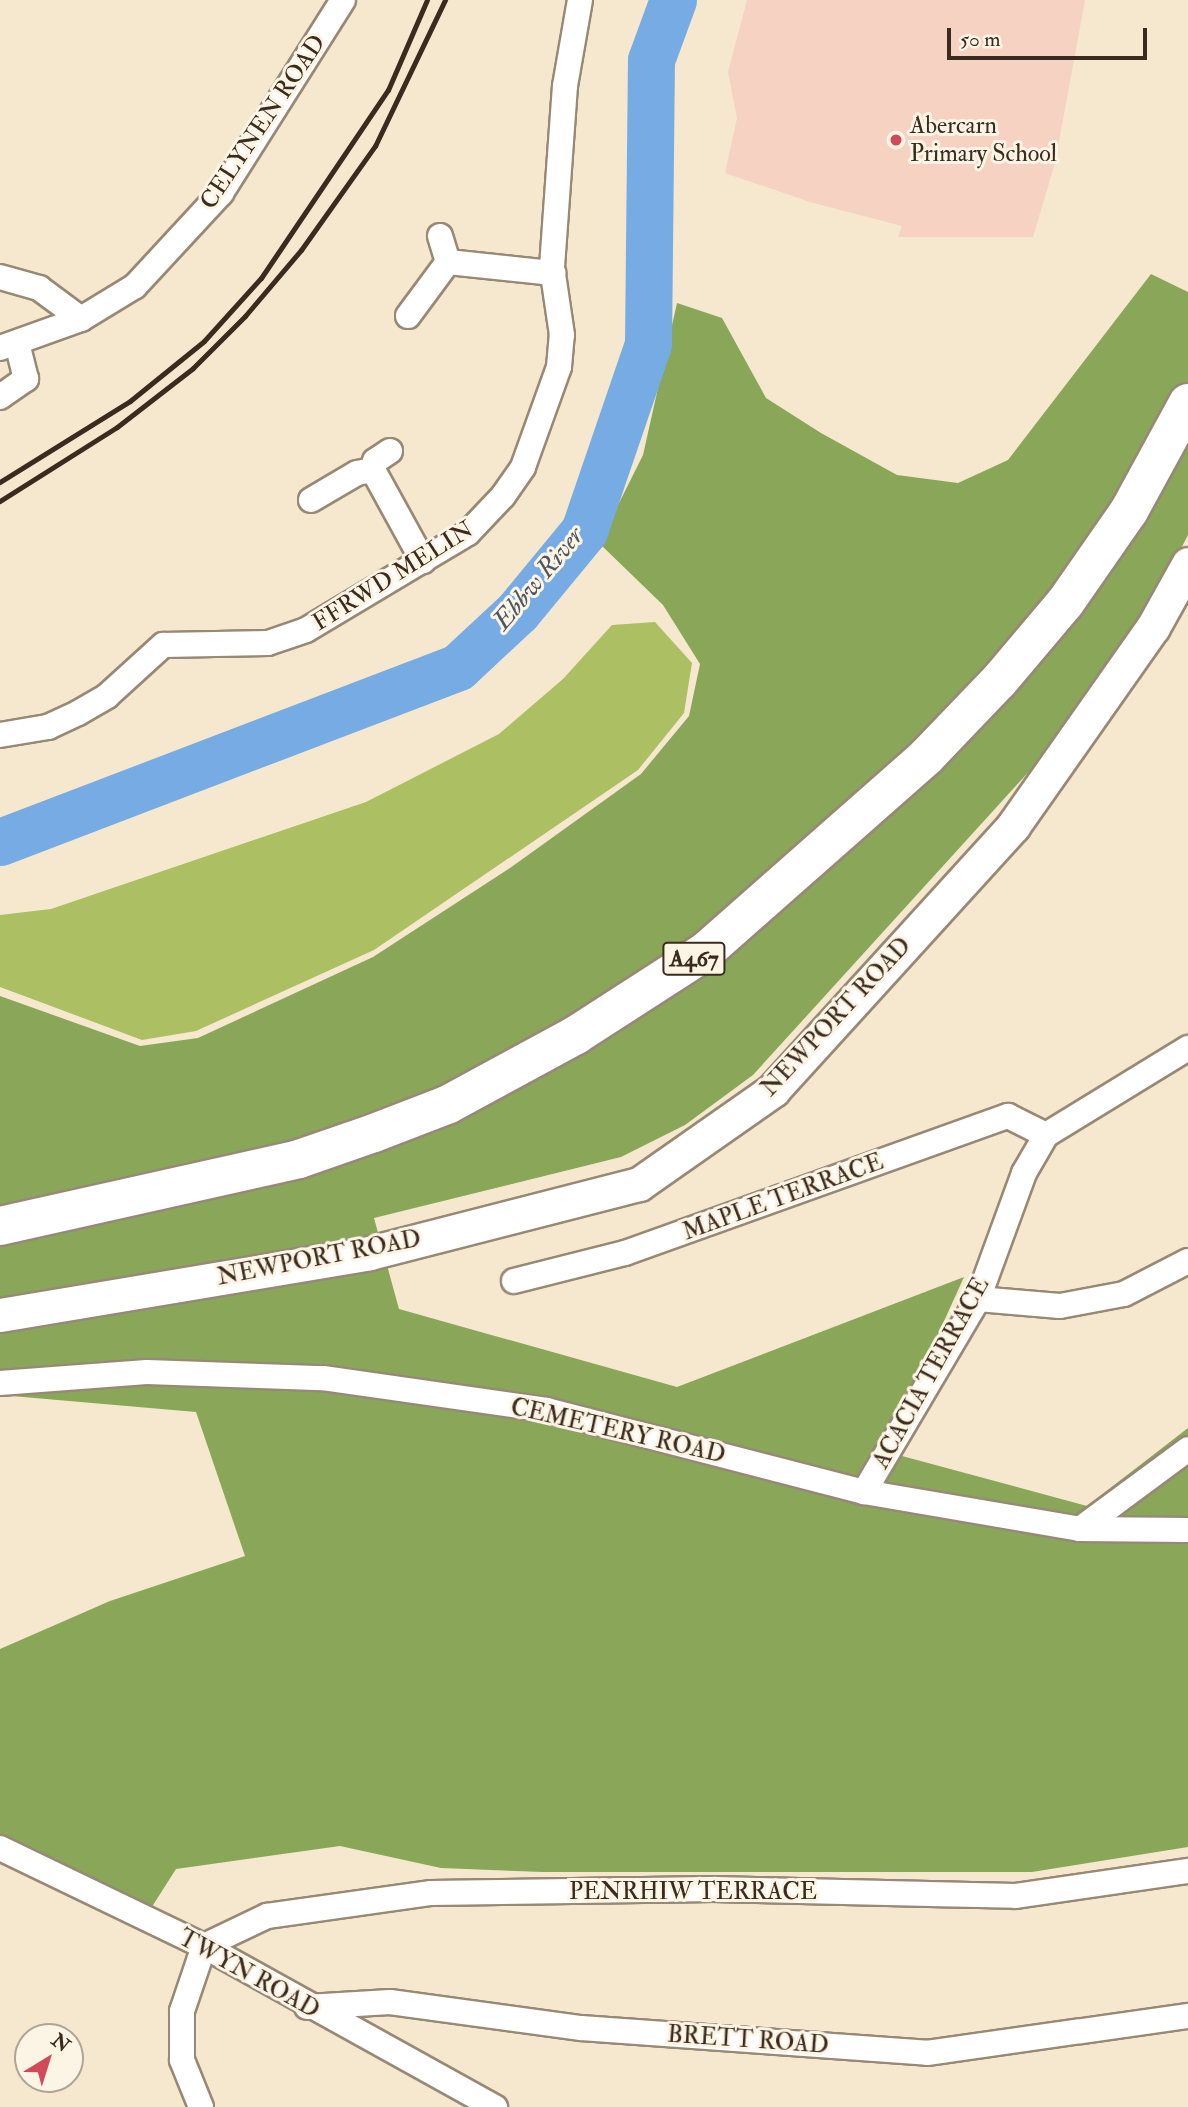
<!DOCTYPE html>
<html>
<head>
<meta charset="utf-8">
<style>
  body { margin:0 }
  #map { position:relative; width:1188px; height:2107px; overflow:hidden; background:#f5e8ce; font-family:"IM FELL Double Pica",serif }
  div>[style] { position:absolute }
  .built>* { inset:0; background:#f5d2c2 }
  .green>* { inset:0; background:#adbf63 }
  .forest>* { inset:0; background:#8aa659 }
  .river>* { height:47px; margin:-23.5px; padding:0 23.5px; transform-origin:23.5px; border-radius:23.5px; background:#76abe4 }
  .roads { filter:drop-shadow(2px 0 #988976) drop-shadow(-2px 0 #988976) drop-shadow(0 2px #988976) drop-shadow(0 -2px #988976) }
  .street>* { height:24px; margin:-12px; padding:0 12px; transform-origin:12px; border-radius:12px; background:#fff }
  .secondary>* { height:33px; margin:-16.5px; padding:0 16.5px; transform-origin:16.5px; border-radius:16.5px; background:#fff }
  .primary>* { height:38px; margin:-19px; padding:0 19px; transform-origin:19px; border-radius:19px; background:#fff }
  .rail>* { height:5px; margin:-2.5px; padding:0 2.5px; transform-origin:2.5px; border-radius:2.5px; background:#3b2a1e }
  .dots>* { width:19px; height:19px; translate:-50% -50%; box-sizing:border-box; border:4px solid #fcf5e5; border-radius:50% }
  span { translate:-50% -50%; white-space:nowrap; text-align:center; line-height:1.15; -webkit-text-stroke:6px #fcf5e5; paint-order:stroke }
  .shield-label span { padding:2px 5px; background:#fcf5e5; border:2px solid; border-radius:5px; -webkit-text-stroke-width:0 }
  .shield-label { font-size:23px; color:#3b2a1e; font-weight:700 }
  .street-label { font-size:24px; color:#3b2a1e }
  .poi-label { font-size:24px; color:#3b2a1e }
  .left { translate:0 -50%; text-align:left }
  .water-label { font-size:26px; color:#505763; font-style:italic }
  .north { position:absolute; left:14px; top:2023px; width:70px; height:70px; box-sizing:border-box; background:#fcf5e5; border:2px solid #afa495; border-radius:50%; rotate:38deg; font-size:19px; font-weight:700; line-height:28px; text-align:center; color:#3b2a1e }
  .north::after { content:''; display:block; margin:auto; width:24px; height:32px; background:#d1495b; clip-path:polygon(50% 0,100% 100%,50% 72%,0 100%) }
  .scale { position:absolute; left:947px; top:28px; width:200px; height:32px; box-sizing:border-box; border:4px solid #3b2a1e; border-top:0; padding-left:9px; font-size:21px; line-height:24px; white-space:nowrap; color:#3b2a1e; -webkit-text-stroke:5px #fcf5e5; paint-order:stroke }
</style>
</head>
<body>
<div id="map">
  <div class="built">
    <i style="clip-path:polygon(747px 0,1085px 0,1055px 163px,1033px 237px,898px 237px,902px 226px,810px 202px,725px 173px,737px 118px,728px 72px)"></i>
  </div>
  <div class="green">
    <i style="clip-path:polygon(655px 622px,692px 663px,684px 713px,638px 770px,374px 950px,196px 1031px,142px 1040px,0 987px,0 915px,51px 909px,366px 802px,499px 734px,563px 679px,612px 625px)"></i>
  </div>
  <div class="forest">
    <i style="clip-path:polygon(1151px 274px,1188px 292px,1188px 535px,1158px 593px,1063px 734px,753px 1075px,685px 1125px,621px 1157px,374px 1218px,399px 1309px,677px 1387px,964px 1277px,930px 1352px,876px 1449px,1087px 1506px,1188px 1428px,1188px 1847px,1032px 1872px,543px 1872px,441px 1868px,340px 1846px,176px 1869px,148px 1913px,0 1837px,0 1649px,110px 1601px,245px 1556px,196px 1412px,0 1395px,0 996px,140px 1046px,198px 1038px,373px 957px,510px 868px,641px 774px,689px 716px,700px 664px,663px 605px,599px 543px,643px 455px,677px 303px,722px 318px,766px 398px,821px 433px,897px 475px,958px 483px,1008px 460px)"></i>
  </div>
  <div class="river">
    <i style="left:0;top:842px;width:490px;rotate:-20.9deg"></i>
    <i style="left:458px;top:667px;width:82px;rotate:-43deg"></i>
    <i style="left:518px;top:611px;width:104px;rotate:-50.5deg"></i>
    <i style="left:584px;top:531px;width:198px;rotate:-71.1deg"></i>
    <i style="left:648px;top:344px;width:284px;rotate:-89.4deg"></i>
    <i style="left:651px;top:60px;width:64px;rotate:-69.9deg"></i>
  </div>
  <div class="roads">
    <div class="street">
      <i style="left:440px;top:236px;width:27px;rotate:73deg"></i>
      <i style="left:0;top:277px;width:41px;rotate:15.8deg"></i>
      <i style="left:39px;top:288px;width:52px;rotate:36.4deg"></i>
      <i style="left:408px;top:316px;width:67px;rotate:-53.5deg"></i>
      <i style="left:448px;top:262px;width:106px;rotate:6deg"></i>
      <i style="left:0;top:348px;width:86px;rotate:-19.7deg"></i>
      <i style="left:81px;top:319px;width:63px;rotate:-31.4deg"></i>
      <i style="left:135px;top:286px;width:127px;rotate:-47.2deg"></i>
      <i style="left:221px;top:193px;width:228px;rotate:-57.7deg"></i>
      <i style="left:0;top:397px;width:32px;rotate:-35deg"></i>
      <i style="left:26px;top:379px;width:36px;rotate:-104deg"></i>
      <i style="left:390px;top:451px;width:18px;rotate:146deg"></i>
      <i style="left:375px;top:461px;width:9px;rotate:103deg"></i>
      <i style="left:373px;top:470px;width:104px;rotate:61.2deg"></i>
      <i style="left:311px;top:500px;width:53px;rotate:-30.4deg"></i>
      <i style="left:357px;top:473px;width:16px;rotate:-11deg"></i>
      <i style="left:0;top:735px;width:49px;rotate:-9.5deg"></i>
      <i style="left:48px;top:727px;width:33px;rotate:-25deg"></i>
      <i style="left:78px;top:713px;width:34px;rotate:-30deg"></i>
      <i style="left:107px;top:696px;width:76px;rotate:-42.3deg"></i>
      <i style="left:163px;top:645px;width:105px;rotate:-1.1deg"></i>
      <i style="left:268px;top:643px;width:40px;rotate:-18.9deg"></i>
      <i style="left:306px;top:630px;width:189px;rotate:-30.9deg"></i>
      <i style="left:468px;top:533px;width:51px;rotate:-46.6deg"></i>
      <i style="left:503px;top:496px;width:35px;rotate:-55deg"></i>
      <i style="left:523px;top:467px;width:106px;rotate:-70.2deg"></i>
      <i style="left:559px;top:367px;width:32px;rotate:-85deg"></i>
      <i style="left:562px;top:335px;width:69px;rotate:-98.4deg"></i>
      <i style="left:552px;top:267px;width:181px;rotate:-85.9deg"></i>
      <i style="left:565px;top:86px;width:87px;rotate:-80.1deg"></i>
      <i style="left:514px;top:1281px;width:114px;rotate:-14.2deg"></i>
      <i style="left:625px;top:1253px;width:407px;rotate:-19.7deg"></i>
      <i style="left:1008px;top:1116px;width:42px;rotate:26.6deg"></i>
      <i style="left:978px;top:1299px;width:82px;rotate:4.9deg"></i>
      <i style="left:1060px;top:1306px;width:65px;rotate:-10.6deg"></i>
      <i style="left:1124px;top:1294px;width:72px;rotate:-27.3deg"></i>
      <i style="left:0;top:1383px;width:147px;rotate:-4.3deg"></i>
      <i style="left:147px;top:1372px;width:176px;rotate:2deg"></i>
      <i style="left:323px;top:1378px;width:226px;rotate:8.1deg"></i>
      <i style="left:547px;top:1410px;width:327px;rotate:14.5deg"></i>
      <i style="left:864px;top:1492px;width:219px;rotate:9.7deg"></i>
      <i style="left:1080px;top:1529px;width:108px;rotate:0.5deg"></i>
      <i style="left:864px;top:1492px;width:224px;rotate:-59.4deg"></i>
      <i style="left:978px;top:1299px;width:134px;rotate:-69.9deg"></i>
      <i style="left:1024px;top:1173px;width:44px;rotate:-59.9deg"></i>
      <i style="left:1046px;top:1135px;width:167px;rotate:-31.5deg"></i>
      <i style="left:1080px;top:1529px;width:134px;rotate:-36.5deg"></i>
      <i style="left:0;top:1848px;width:226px;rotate:25.7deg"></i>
      <i style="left:204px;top:1946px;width:333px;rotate:29deg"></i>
      <i style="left:204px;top:1946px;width:70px;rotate:-25.5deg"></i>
      <i style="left:267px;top:1916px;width:166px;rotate:-8deg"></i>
      <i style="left:431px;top:1893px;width:282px;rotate:-0.8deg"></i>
      <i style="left:713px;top:1889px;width:303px;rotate:1.3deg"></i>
      <i style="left:1016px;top:1896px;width:174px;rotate:-8.3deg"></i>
      <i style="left:307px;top:2007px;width:83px;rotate:-3.4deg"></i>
      <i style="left:390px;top:2002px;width:193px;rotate:7.8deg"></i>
      <i style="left:581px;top:2028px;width:347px;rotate:4.1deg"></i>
      <i style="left:927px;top:2053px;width:264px;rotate:-8.1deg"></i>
      <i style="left:201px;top:2107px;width:51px;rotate:-112deg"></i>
      <i style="left:182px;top:2060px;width:49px;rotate:-90deg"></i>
      <i style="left:182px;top:2011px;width:69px;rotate:-71.3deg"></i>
    </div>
    <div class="secondary">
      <i style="left:0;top:1315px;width:375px;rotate:-9.5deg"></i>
      <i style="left:370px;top:1253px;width:278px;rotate:-14.4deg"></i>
      <i style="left:639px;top:1184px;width:164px;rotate:-35deg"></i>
      <i style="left:773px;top:1090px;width:357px;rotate:-47.7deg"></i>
      <i style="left:1013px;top:826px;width:243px;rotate:-54.9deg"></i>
      <i style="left:1153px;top:627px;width:72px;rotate:-60.9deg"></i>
    </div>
    <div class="primary">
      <i style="left:0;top:1226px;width:306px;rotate:-12.6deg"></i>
      <i style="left:299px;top:1159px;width:79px;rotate:-19.1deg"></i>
      <i style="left:374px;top:1133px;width:80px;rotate:-21.1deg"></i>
      <i style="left:449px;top:1104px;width:145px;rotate:-28.5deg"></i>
      <i style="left:576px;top:1035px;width:153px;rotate:-32.8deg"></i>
      <i style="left:705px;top:952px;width:295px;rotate:-41.4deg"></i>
      <i style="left:926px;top:757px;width:105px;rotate:-46.2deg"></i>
      <i style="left:999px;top:681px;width:102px;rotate:-49.8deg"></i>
      <i style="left:1065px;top:603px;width:112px;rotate:-55.2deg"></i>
      <i style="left:1129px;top:511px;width:123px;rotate:-61.4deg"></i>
    </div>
  </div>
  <div class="rail">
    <i style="left:0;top:482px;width:153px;rotate:-31.9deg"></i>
    <i style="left:130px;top:401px;width:95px;rotate:-39deg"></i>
    <i style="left:204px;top:341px;width:85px;rotate:-47.9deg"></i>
    <i style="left:261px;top:278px;width:227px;rotate:-56deg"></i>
    <i style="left:388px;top:90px;width:98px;rotate:-66.6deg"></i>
    <i style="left:0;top:501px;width:138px;rotate:-32.3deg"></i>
    <i style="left:117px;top:427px;width:96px;rotate:-37.8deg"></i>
    <i style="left:193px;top:368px;width:74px;rotate:-45deg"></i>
    <i style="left:245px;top:316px;width:87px;rotate:-49.7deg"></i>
    <i style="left:301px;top:250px;width:128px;rotate:-54.6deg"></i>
    <i style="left:375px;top:146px;width:162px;rotate:-64.4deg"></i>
  </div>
  <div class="dots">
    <i style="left:896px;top:140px;background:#d1495b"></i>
  </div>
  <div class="shield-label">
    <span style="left:694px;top:959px">A467</span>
  </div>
  <div class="street-label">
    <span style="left:263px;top:122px;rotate:-56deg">CELYNEN ROAD</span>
    <span style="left:393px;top:576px;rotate:-32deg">FFRWD MELIN</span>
    <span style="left:836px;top:1017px;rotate:-47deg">NEWPORT ROAD</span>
    <span style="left:783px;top:1197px;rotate:-20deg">MAPLE TERRACE</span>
    <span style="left:319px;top:1258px;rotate:-11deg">NEWPORT ROAD</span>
    <span style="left:931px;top:1373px;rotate:-61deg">ACACIA TERRACE</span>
    <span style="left:618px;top:1431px;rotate:13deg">CEMETERY ROAD</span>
    <span style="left:693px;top:1892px">PENRHIW TERRACE</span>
    <span style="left:249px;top:1974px;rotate:29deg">TWYN ROAD</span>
    <span style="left:748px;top:2040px;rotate:4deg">BRETT ROAD</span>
  </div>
  <div class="poi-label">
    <span class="left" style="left:910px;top:140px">Abercarn<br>Primary School</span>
  </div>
  <div class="water-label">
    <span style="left:539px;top:579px;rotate:-50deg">Ebbw River</span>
  </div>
  <div class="north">N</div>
  <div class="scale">50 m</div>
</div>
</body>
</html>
